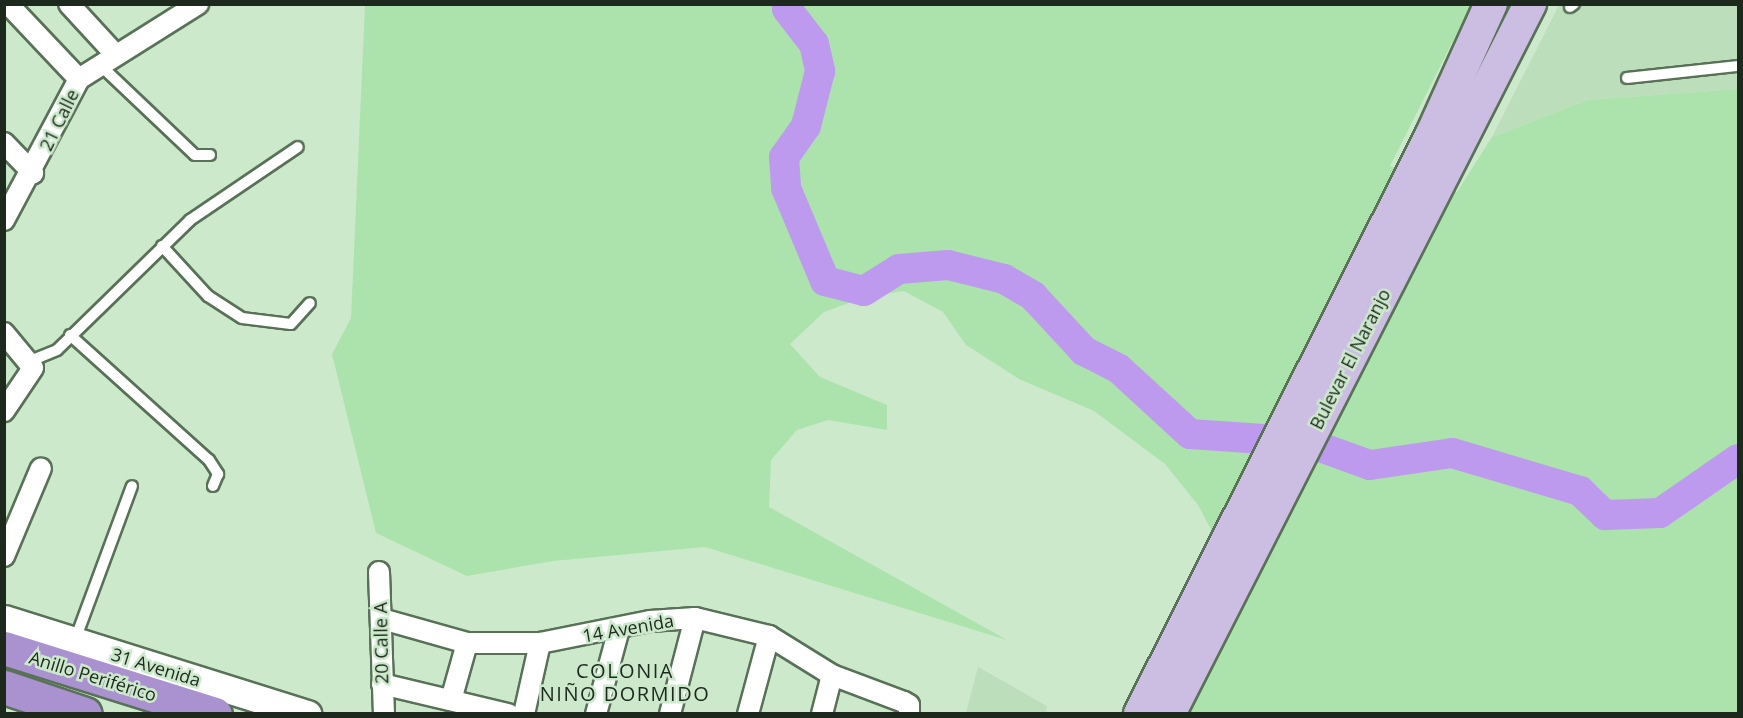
<!DOCTYPE html>
<html>
<head>
<meta charset="utf-8">
<style>
  body { margin:0 }
  #map { position:relative; width:1743px; height:718px; overflow:hidden; background:#cde9cc; font-family:"Open Sans",sans-serif }
  div>[style] { position:absolute }
  .built>* { inset:0; background:#bcdebb }
  .green>* { inset:0; background:#ace3ac }
  .river>* { height:30px; margin:-15px; padding:0 15px; transform-origin:15px; border-radius:15px; background:#be9aef }
  .roads { filter:drop-shadow(2px 0 #587157) drop-shadow(-2px 0 #587157) drop-shadow(0 2px #587157) drop-shadow(0 -2px #587157) }
  .lane>* { height:10px; margin:-5px; padding:0 5px; transform-origin:5px; border-radius:5px; background:#fff }
  .street>* { height:20px; margin:-10px; padding:0 10px; transform-origin:10px; border-radius:10px; background:#fff }
  .secondary>* { height:27px; margin:-13.5px; padding:0 13.5px; transform-origin:13.5px; border-radius:13.5px; background:#fff }
  .primary>* { height:32px; margin:-16px; padding:0 16px; transform-origin:16px; border-radius:16px; background:#ccbde2 }
  .highway>* { height:33px; margin:-16.5px; padding:0 16.5px; transform-origin:16.5px; border-radius:16.5px; background:#aa91cf }
  span { translate:-50% -50%; white-space:nowrap; text-align:center; line-height:1.15; -webkit-text-stroke:5px #cde9cc; paint-order:stroke }
  .street-label { font-size:18px; color:#1e291e }
  .neighbourhood-label { font-size:20px; color:#1e291e; letter-spacing:1.5px }
  .frame { position:absolute; inset:0; border:6px solid #1e291e; pointer-events:none }
</style>
</head>
<body>
<div id="map">
  <div class="built">
    <i style="clip-path:polygon(1559px 5px,1738px 5px,1738px 89px,1588px 100px,1492px 137px)"></i>
    <i style="clip-path:polygon(978px 667px,1047px 706px,1046px 713px,966px 713px)"></i>
  </div>
  <div class="green">
    <i style="clip-path:polygon(365px 5px,1471px 5px,1390px 166px,1457px 192px,1492px 137px,1588px 100px,1738px 89px,1738px 713px,1168px 713px,1231px 567px,1198px 505px,1165px 464px,1094px 411px,1019px 379px,966px 345px,943px 312px,904px 291px,865px 297px,824px 312px,790px 344px,820px 377px,887px 405px,887px 430px,828px 420px,797px 430px,771px 460px,769px 507px,1007px 640px,705px 547px,553px 561px,467px 576px,376px 533px,332px 354px,351px 318px)"></i>
  </div>
  <div class="river">
    <i style="left:788px;top:4px;width:5px;rotate:101deg"></i>
    <i style="left:787px;top:9px;width:44px;rotate:52.4deg"></i>
    <i style="left:814px;top:44px;width:28px;rotate:77deg"></i>
    <i style="left:820px;top:71px;width:57px;rotate:104.3deg"></i>
    <i style="left:806px;top:126px;width:38px;rotate:125deg"></i>
    <i style="left:784px;top:157px;width:31px;rotate:86deg"></i>
    <i style="left:786px;top:188px;width:101px;rotate:67.2deg"></i>
    <i style="left:825px;top:281px;width:40px;rotate:14.4deg"></i>
    <i style="left:864px;top:291px;width:41px;rotate:-32.2deg"></i>
    <i style="left:899px;top:269px;width:49px;rotate:-4.7deg"></i>
    <i style="left:948px;top:265px;width:58px;rotate:14deg"></i>
    <i style="left:1004px;top:279px;width:34px;rotate:30deg"></i>
    <i style="left:1033px;top:296px;width:75px;rotate:47.2deg"></i>
    <i style="left:1084px;top:351px;width:39px;rotate:27deg"></i>
    <i style="left:1119px;top:369px;width:96px;rotate:42.5deg"></i>
    <i style="left:1190px;top:434px;width:116px;rotate:3.9deg"></i>
    <i style="left:1306px;top:442px;width:68px;rotate:19.8deg"></i>
    <i style="left:1370px;top:465px;width:83px;rotate:-8.3deg"></i>
    <i style="left:1452px;top:453px;width:134px;rotate:16.5deg"></i>
    <i style="left:1580px;top:491px;width:35px;rotate:44deg"></i>
    <i style="left:1605px;top:515px;width:55px;rotate:-2.1deg"></i>
    <i style="left:1660px;top:513px;width:95px;rotate:-34.7deg"></i>
  </div>
  <div class="roads">
    <div class="lane">
      <i style="left:1570px;top:7px;width:5px;rotate:-37deg"></i>
      <i style="left:99px;top:64px;width:132px;rotate:43.5deg"></i>
      <i style="left:195px;top:155px;width:15px"></i>
      <i style="left:1627px;top:78px;width:112px;rotate:-6.2deg"></i>
      <i style="left:162px;top:246px;width:68px;rotate:47.4deg"></i>
      <i style="left:208px;top:296px;width:40px;rotate:32.9deg"></i>
      <i style="left:242px;top:318px;width:49px;rotate:7deg"></i>
      <i style="left:291px;top:324px;width:28px;rotate:-48deg"></i>
      <i style="left:70px;top:335px;width:187px;rotate:42deg"></i>
      <i style="left:209px;top:460px;width:17px;rotate:57deg"></i>
      <i style="left:218px;top:474px;width:13px;rotate:113deg"></i>
      <i style="left:30px;top:361px;width:29px;rotate:-22deg"></i>
      <i style="left:57px;top:350px;width:186px;rotate:-44.3deg"></i>
      <i style="left:190px;top:220px;width:130px;rotate:-34.1deg"></i>
      <i style="left:75px;top:640px;width:164px;rotate:-69.7deg"></i>
    </div>
    <div class="street">
      <i style="left:8px;top:4px;width:103px;rotate:46.6deg"></i>
      <i style="left:69px;top:4px;width:68px;rotate:47.4deg"></i>
      <i style="left:4px;top:143px;width:42px;rotate:46deg"></i>
      <i style="left:4px;top:220px;width:160px;rotate:-62deg"></i>
      <i style="left:79px;top:79px;width:141px;rotate:-32.2deg"></i>
      <i style="left:4px;top:333px;width:45px;rotate:50.4deg"></i>
      <i style="left:33px;top:368px;width:52px;rotate:124deg"></i>
      <i style="left:4px;top:556px;width:95px;rotate:-67.2deg"></i>
      <i style="left:379px;top:572px;width:142px;rotate:88deg"></i>
      <i style="left:382px;top:619px;width:88px;rotate:15.8deg"></i>
      <i style="left:467px;top:643px;width:73px"></i>
      <i style="left:540px;top:643px;width:112px;rotate:-11.3deg"></i>
      <i style="left:650px;top:621px;width:45px;rotate:-3.8deg"></i>
      <i style="left:695px;top:618px;width:76px;rotate:13.7deg"></i>
      <i style="left:769px;top:636px;width:74px;rotate:31.8deg"></i>
      <i style="left:832px;top:675px;width:77px;rotate:20.6deg"></i>
      <i style="left:904px;top:702px;width:6px;rotate:31deg"></i>
      <i style="left:909px;top:705px;width:9px;rotate:90deg"></i>
      <i style="left:382px;top:684px;width:130px;rotate:13.4deg"></i>
      <i style="left:451px;top:700px;width:59px;rotate:-74.3deg"></i>
      <i style="left:524px;top:714px;width:73px;rotate:-77.3deg"></i>
      <i style="left:596px;top:714px;width:88px;rotate:-74.9deg"></i>
      <i style="left:670px;top:714px;width:99px;rotate:-75.4deg"></i>
      <i style="left:748px;top:714px;width:81px;rotate:-74.9deg"></i>
      <i style="left:822px;top:714px;width:40px;rotate:-75.6deg"></i>
    </div>
    <div class="secondary">
      <i style="left:4px;top:619px;width:318px;rotate:17.4deg"></i>
    </div>
    <div class="primary">
      <i style="left:1140px;top:714px;width:647px;rotate:-63.28deg"></i>
      <i style="left:1431px;top:136px;width:145px;rotate:-65.6deg"></i>
      <i style="left:1169px;top:714px;width:797px;rotate:-63.05deg"></i>
    </div>
    <div class="highway">
      <i style="left:4px;top:648px;width:221px;rotate:17.4deg"></i>
      <i style="left:4px;top:687px;width:85px;rotate:18.4deg"></i>
    </div>
  </div>
  <div class="street-label">
    <span style="left:59px;top:120px;rotate:-64deg">21 Calle</span>
    <span style="left:1350px;top:359px;rotate:-63deg">Bulevar El Naranjo</span>
    <span style="left:628px;top:628px;rotate:-10deg">14 Avenida</span>
    <span style="left:381px;top:643px;rotate:-91deg">20 Calle A</span>
    <span style="left:156px;top:667px;rotate:17deg">31 Avenida</span>
    <span style="left:93px;top:676px;rotate:17deg">Anillo Periférico</span>
  </div>
  <div class="neighbourhood-label">
    <span style="left:625px;top:682px">COLONIA<br>NIÑO DORMIDO</span>
  </div>
  <div class="frame"></div>
</div>
</body>
</html>
